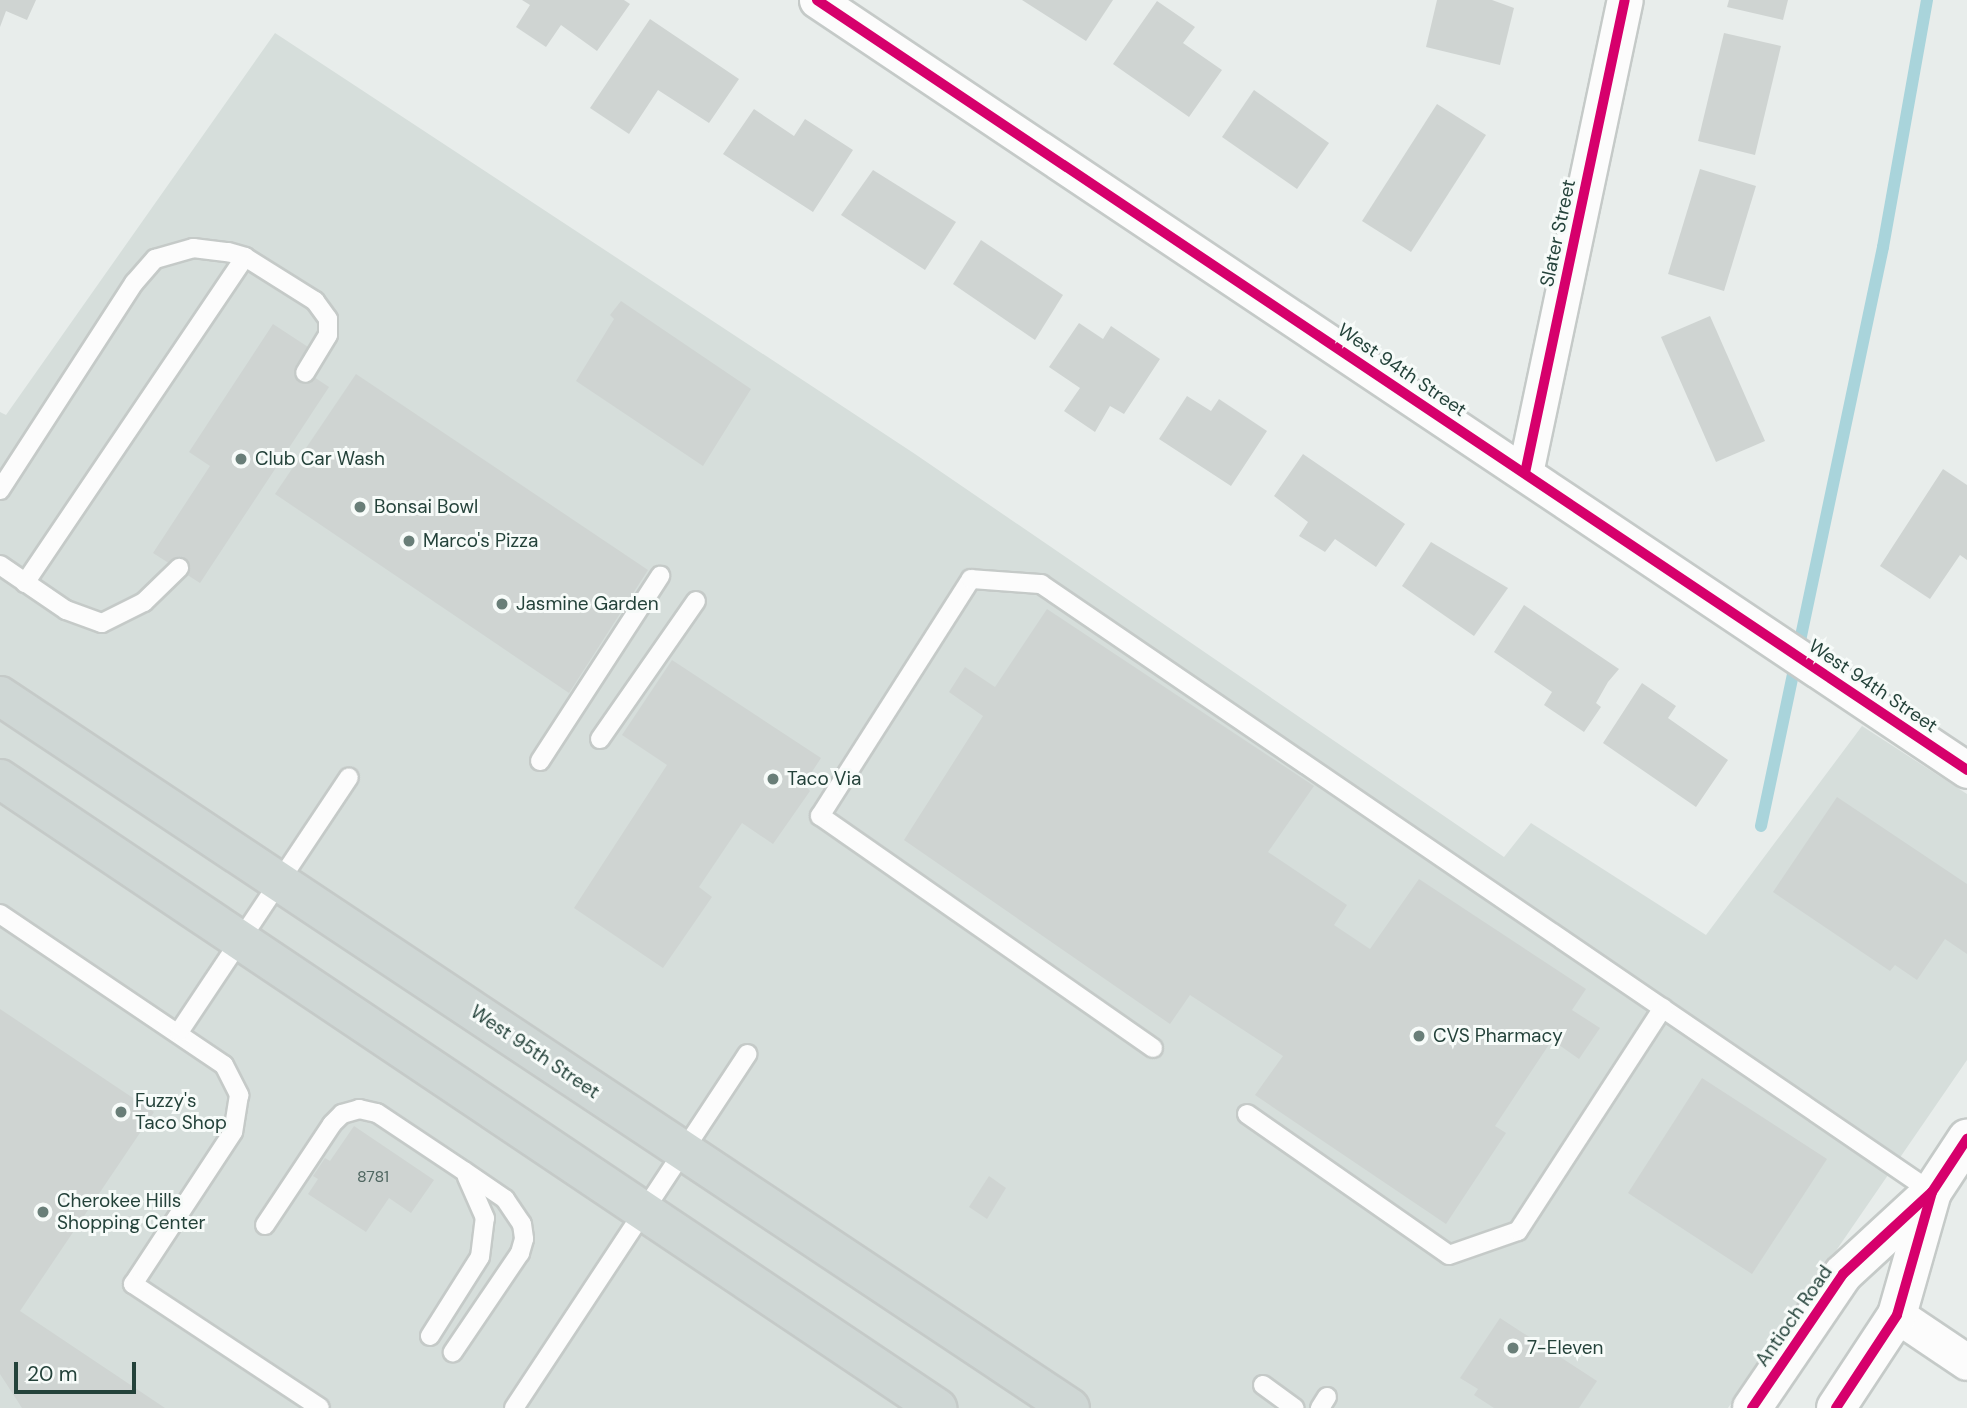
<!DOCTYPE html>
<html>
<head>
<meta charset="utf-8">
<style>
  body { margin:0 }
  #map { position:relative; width:1967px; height:1408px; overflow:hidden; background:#e8edeb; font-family:"DM Sans",sans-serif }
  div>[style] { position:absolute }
  .built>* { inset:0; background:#d6dedb }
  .stream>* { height:12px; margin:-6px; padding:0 6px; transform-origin:6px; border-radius:6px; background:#a9d4db }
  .building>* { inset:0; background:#cfd4d2 }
  .roads { filter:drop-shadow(2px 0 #c5cac8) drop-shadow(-2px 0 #c5cac8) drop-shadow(0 2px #c5cac8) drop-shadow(0 -2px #c5cac8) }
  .service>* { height:18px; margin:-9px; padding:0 9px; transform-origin:9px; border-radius:9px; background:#fcfcfc }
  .minor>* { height:35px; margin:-17.5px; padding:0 17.5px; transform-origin:17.5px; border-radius:17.5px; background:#fcfcfc }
  .secondary>* { height:38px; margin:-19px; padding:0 19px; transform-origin:19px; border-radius:19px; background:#fcfcfc }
  .primary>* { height:38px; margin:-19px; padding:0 19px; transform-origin:19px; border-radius:19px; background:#cfd7d5 }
  .cycleway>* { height:10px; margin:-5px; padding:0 5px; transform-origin:5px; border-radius:5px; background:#d6006c }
  .dots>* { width:19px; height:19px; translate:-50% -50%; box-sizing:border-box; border:4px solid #f7fbf9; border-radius:50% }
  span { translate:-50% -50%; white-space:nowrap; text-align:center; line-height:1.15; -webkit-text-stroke:6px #f7fbf9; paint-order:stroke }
  .number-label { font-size:16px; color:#506761 }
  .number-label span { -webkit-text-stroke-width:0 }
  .street-label { font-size:19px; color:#24423a }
  .poi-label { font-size:19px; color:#24423a }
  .left { translate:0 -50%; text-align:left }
  .scale { position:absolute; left:14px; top:1362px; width:122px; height:32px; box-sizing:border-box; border:4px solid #24423a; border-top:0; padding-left:9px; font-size:21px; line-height:24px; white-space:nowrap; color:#24423a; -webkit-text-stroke:5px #f7fbf9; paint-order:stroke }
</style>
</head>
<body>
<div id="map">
  <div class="built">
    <i style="clip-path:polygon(275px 33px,915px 454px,1504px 857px,1531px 823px,1706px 935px,1862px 726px,1967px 794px,1967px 1060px,1728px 1408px,0 1408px,0 412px,6px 415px)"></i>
  </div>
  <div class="stream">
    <i style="left:1761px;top:826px;width:592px;rotate:-78.1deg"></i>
    <i style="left:1883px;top:247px;width:251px;rotate:-79.9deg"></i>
  </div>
  <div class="building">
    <i style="clip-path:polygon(0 0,36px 0,27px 20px,6px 11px,0 27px)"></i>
    <i style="clip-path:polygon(522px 0,624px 0,630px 4px,597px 51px,561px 25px,546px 47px,516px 27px,530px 5px)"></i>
    <i style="clip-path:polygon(1022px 0,1113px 0,1086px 41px)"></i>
    <i style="clip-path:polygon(1437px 0,1492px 0,1514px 8px,1500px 65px,1426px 47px)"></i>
    <i style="clip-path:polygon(1729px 0,1788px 0,1783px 20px,1727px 7px)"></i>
    <i style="clip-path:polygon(1157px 1px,1195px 27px,1183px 43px,1222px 70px,1189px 117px,1113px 64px)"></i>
    <i style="clip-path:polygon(650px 19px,739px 79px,709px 123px,658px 90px,629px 134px,590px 108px)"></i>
    <i style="clip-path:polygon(1724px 33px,1781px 46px,1755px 155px,1698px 141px)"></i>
    <i style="clip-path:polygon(1254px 90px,1329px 143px,1297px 189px,1222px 137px)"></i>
    <i style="clip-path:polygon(1437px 104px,1486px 135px,1411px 252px,1362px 221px)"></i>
    <i style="clip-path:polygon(754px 109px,794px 136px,805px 119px,853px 150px,813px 212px,723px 154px)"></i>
    <i style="clip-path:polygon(1700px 169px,1756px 186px,1724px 291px,1668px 274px)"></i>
    <i style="clip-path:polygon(873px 170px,956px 222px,925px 270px,841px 215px)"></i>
    <i style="clip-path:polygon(981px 240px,1063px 295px,1035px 340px,953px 284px)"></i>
    <i style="clip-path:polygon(621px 301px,751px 389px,703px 466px,576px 381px,614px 319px,610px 315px)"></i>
    <i style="clip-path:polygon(1710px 316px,1765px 441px,1716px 462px,1661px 337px)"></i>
    <i style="clip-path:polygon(1079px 323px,1103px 339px,1111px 326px,1160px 359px,1124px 414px,1110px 406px,1095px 432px,1064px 411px,1080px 388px,1049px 367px)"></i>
    <i style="clip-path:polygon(273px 324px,308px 347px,296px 365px,329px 387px,200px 583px,153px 553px,210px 466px,189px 452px)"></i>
    <i style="clip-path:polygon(356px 374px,648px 570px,569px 693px,275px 494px)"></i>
    <i style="clip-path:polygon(1187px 396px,1211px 411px,1219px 399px,1267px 431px,1231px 486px,1159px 439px)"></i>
    <i style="clip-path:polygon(1303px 454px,1405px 524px,1376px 567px,1335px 539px,1325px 552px,1299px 536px,1308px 522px,1274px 496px)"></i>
    <i style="clip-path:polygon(1943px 469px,1967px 485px,1967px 560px,1960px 555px,1930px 599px,1880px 566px)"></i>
    <i style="clip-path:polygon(1431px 542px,1508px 588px,1474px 636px,1402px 586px)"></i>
    <i style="clip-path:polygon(1524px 605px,1619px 669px,1608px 682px,1596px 703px,1601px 707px,1584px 732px,1544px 705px,1552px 692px,1494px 652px)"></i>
    <i style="clip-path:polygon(1047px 609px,1314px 786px,1268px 852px,1347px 905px,1334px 925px,1370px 949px,1419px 879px,1586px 989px,1572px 1010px,1600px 1028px,1579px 1059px,1552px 1040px,1495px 1126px,1506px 1133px,1446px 1224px,1255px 1095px,1283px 1056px,1190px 995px,1170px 1024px,904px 840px,983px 716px,949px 692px,965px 667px,995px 687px)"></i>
    <i style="clip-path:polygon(672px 660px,821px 758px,804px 784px,810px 791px,773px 844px,742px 823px,699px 887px,712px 897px,663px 968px,574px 908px,667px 765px,622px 735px)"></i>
    <i style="clip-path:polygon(1642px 683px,1676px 706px,1668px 718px,1728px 760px,1696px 807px,1603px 743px)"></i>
    <i style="clip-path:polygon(1837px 797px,1967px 884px,1967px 954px,1945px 939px,1917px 980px,1895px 965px,1890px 971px,1773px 892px)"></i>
    <i style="clip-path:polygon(0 1009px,154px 1112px,20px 1311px,165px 1408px,22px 1408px,0 1374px)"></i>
    <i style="clip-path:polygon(1702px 1078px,1827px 1159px,1752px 1274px,1628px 1193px)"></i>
    <i style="clip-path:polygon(354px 1126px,434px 1180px,411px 1213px,389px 1198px,366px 1232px,308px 1194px,318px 1179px,313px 1176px,325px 1158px,330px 1161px)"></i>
    <i style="clip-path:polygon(989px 1176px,1006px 1188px,987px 1219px,969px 1207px)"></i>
    <i style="clip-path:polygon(1500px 1318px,1597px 1381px,1579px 1408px,1494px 1408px,1474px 1395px,1478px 1389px,1460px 1378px)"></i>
  </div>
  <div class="roads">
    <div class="service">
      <i style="left:0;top:490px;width:247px;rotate:-57.1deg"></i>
      <i style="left:134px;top:283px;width:32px;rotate:-49deg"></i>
      <i style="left:155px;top:259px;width:40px;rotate:-16deg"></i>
      <i style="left:193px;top:248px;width:35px;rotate:7deg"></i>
      <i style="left:228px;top:252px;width:18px;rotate:16deg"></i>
      <i style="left:245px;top:257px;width:83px;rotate:32.2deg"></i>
      <i style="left:315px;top:301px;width:22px;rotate:54deg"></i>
      <i style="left:328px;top:319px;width:16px;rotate:90deg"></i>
      <i style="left:328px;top:335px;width:44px;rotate:121.2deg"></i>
      <i style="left:0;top:565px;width:80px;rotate:34.3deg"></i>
      <i style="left:66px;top:610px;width:38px;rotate:20deg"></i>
      <i style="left:102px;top:623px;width:47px;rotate:-26.6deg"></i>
      <i style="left:144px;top:602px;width:49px;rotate:-44.2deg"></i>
      <i style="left:25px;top:583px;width:393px;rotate:-56deg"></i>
      <i style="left:600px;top:739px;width:168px;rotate:-55.2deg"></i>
      <i style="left:540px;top:761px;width:221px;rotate:-57deg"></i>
      <i style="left:0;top:914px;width:270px;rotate:34deg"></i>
      <i style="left:224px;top:1065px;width:34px;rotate:63deg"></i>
      <i style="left:239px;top:1095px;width:37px;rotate:99deg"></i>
      <i style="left:233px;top:1132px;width:182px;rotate:123.3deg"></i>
      <i style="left:133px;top:1284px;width:224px;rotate:33.5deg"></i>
      <i style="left:179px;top:1032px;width:306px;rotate:-56.3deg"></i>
      <i style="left:1153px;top:1048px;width:406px;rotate:-145.1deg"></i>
      <i style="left:820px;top:816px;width:281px;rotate:-57.5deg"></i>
      <i style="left:971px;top:579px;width:70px;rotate:4.1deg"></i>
      <i style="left:1041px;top:584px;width:1079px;rotate:34.31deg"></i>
      <i style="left:1247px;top:1114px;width:246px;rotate:34.9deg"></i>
      <i style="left:1449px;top:1255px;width:73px;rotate:-19.2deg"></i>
      <i style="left:1518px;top:1231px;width:266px;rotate:-57deg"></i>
      <i style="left:265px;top:1225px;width:121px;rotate:-56.4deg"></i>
      <i style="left:332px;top:1124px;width:14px;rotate:-45deg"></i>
      <i style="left:342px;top:1114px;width:18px;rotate:-16deg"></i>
      <i style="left:359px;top:1109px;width:18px;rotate:13deg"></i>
      <i style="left:377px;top:1113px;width:105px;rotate:33.7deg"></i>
      <i style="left:464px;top:1171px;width:50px;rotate:34.3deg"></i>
      <i style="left:505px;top:1199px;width:30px;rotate:56deg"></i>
      <i style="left:522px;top:1224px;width:15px;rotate:82deg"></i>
      <i style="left:524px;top:1239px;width:15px;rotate:106deg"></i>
      <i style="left:520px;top:1253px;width:120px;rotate:124.1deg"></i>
      <i style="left:430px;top:1336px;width:93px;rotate:-57.7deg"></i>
      <i style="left:480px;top:1257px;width:39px;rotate:-83deg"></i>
      <i style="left:485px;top:1218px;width:45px;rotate:-113.7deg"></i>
      <i style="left:1263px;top:1385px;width:39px;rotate:36deg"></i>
      <i style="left:514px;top:1408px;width:424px;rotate:-56.6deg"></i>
      <i style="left:1320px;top:1408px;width:13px;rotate:-58deg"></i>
    </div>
    <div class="minor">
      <i style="left:817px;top:0;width:1384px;rotate:33.8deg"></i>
      <i style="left:1525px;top:473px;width:483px;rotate:-78.1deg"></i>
      <i style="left:1897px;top:1315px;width:84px;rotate:33.9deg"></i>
    </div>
    <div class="secondary">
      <i style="left:1752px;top:1408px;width:162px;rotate:-55.8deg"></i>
      <i style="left:1843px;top:1274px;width:121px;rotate:-42.7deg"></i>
      <i style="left:1932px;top:1192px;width:64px;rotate:-56.6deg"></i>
      <i style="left:1836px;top:1408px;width:111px;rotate:-56.7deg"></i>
      <i style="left:1897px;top:1315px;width:128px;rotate:-74.1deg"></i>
    </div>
    <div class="primary">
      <i style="left:0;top:696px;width:1285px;rotate:33.64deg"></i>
      <i style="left:0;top:779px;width:1129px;rotate:33.87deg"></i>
    </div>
  </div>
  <div class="cycleway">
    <i style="left:817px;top:0;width:1384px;rotate:33.8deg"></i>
    <i style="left:1525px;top:473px;width:483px;rotate:-78.1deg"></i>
    <i style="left:1752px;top:1408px;width:162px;rotate:-55.8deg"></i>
    <i style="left:1843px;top:1274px;width:121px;rotate:-42.7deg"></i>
    <i style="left:1932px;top:1192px;width:64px;rotate:-56.6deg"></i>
    <i style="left:1836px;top:1408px;width:111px;rotate:-56.7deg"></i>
    <i style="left:1897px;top:1315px;width:128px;rotate:-74.1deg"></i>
  </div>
  <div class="dots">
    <i style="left:241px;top:459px;background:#697e78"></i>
    <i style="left:360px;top:507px;background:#697e78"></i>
    <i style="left:409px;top:541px;background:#697e78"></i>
    <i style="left:502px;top:604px;background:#697e78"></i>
    <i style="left:773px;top:779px;background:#697e78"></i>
    <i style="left:1419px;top:1036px;background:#697e78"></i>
    <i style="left:121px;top:1112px;background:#697e78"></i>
    <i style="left:43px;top:1212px;background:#697e78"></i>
    <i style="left:1513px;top:1348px;background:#697e78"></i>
  </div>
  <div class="number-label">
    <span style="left:373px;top:1177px">8781</span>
  </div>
  <div class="street-label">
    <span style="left:1558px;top:233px;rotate:-78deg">Slater Street</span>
    <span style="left:1402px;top:370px;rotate:34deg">West 94th Street</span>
    <span style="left:1873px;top:686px;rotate:34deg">West 94th Street</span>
    <span style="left:535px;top:1052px;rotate:34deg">West 95th Street</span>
    <span style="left:1794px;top:1316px;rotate:-55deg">Antioch Road</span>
  </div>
  <div class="poi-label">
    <span class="left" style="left:255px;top:459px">Club Car Wash</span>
    <span class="left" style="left:374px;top:507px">Bonsai Bowl</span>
    <span class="left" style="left:423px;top:541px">Marco's Pizza</span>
    <span class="left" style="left:516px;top:604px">Jasmine Garden</span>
    <span class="left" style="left:787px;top:779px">Taco Via</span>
    <span class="left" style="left:1433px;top:1036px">CVS Pharmacy</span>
    <span class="left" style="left:135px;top:1112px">Fuzzy's<br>Taco Shop</span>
    <span class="left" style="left:57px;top:1212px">Cherokee Hills<br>Shopping Center</span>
    <span class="left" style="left:1527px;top:1348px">7-Eleven</span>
  </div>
  <div class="scale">20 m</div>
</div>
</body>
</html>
